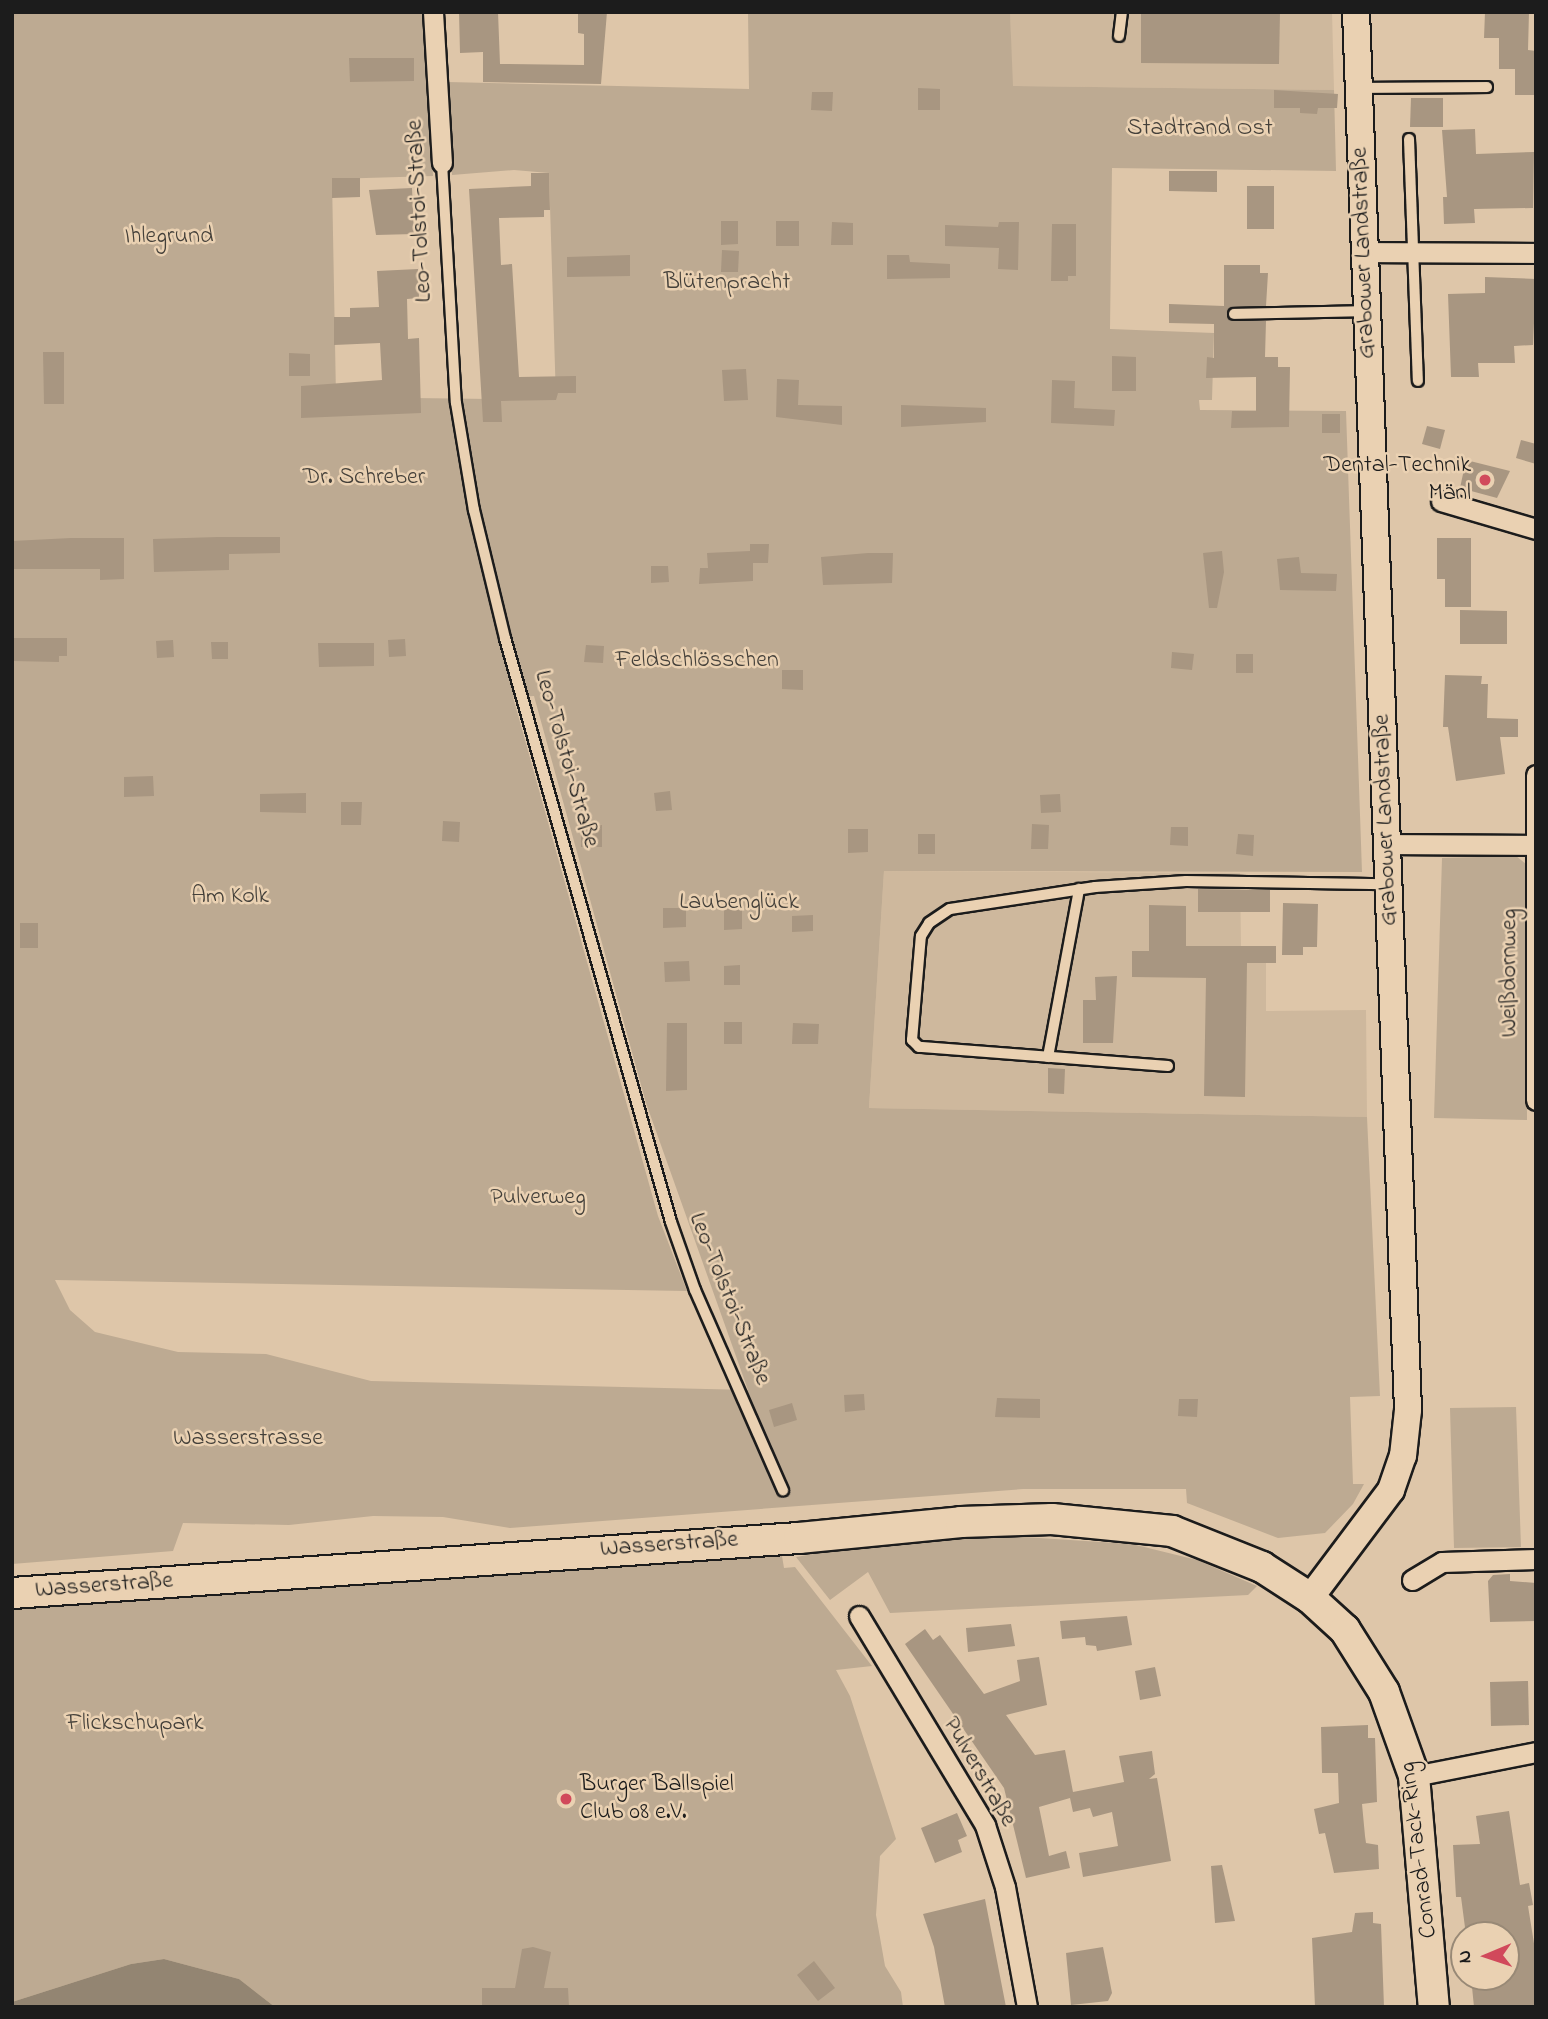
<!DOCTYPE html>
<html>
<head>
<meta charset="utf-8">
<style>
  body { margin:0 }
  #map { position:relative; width:1548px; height:2019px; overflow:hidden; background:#dec6a9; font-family:"Indie Flower",sans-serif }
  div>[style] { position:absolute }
  .built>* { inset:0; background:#ceb89d }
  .green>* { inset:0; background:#bdaa92 }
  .water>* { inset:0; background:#938572 }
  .building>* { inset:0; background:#a89681 }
  .roads { filter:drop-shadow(2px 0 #1c1c1c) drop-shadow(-2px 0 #1c1c1c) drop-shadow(0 2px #1c1c1c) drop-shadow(0 -2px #1c1c1c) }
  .lane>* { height:10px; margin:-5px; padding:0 5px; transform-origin:5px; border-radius:5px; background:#ead1b2 }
  .street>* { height:19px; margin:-9.5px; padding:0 9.5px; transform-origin:9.5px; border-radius:9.5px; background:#ead1b2 }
  .secondary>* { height:26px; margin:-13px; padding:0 13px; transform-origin:13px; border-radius:13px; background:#ead1b2 }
  .primary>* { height:30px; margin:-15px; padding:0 15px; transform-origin:15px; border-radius:15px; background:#ead1b2 }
  .dots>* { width:19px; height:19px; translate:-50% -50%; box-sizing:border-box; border:4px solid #ead1b2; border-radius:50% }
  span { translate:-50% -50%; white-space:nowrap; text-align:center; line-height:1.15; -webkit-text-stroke:5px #ead1b2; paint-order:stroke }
  .park-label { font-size:24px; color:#44403a }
  .street-label { font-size:24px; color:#1c1c1c }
  .poi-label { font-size:24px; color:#1c1c1c }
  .right { translate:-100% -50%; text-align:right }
  .left { translate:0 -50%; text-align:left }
  .frame { position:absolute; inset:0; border:14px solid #1c1c1c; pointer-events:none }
  .north { position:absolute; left:1450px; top:1921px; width:70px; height:70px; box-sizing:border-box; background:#ead1b2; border:2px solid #988976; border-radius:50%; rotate:268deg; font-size:19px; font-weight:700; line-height:28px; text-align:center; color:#1c1c1c }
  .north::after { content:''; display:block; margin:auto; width:24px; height:32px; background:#d1495b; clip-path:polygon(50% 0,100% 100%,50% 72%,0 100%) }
</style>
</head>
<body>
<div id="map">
  <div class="built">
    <i style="clip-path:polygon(1010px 12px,1332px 12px,1334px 90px,1012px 86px)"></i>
    <i style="clip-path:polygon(884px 871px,1240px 873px,1241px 946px,1266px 946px,1266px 1011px,1366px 1010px,1367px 1117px,869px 1108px)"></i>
  </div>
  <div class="green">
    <i style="clip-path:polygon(evenodd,12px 12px,424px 12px,433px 176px,332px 179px,336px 397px,556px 400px,549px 173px,514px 170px,452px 175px,448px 82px,749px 89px,748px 12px,1010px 12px,1013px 86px,1334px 90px,1336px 171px,1112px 168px,1110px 329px,1214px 333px,1212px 400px,1199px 400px,1200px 410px,1346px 411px,1362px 872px,884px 871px,869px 1108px,1367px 1117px,1380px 1396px,1350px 1397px,1353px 1484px,1364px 1484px,1353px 1504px,1325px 1533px,1278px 1538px,1187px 1503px,1186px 1489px,1023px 1489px,510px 1528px,443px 1517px,373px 1516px,289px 1525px,183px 1523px,173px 1551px,12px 1564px,12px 12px,534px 696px,646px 1103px,748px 1390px,371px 1381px,266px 1354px,178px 1352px,95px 1332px,70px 1310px,55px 1280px,687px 1291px,658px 1216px,513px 697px,534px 696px)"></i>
    <i style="clip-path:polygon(1516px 856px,1526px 864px,1527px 1120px,1434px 1118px,1442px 858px)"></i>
    <i style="clip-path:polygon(1516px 1407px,1521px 1547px,1454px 1548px,1450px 1408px)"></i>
    <i style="clip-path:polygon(994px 1535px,1132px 1544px,1197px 1560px,1257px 1586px,1248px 1595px,890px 1613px,868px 1572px,830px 1600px,796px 1557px,908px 1538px)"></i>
    <i style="clip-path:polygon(782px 1556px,784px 1568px,795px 1567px,872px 1666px,836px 1670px,850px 1696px,896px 1839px,880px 1856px,876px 1915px,885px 1966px,901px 1992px,903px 2007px,275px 2007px,239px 1979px,164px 1959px,131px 1964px,12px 2002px,12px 1609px)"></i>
  </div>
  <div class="water">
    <i style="clip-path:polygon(164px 1959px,239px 1979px,275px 2007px,12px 2007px,12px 2002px,131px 1964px)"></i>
  </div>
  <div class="building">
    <i style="clip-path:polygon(459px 12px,498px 12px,500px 64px,584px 65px,584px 34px,578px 33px,578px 12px,607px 12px,601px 84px,483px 82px,483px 52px,460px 53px)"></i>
    <i style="clip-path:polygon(1141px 12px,1280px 12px,1279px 64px,1141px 63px)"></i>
    <i style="clip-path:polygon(1485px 12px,1529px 12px,1528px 50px,1536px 51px,1535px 95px,1515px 95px,1515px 69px,1499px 69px,1499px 38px,1484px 38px)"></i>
    <i style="clip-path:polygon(349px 58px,414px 58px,414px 81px,350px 82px)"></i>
    <i style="clip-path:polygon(918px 88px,940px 89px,940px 110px,918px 110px)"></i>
    <i style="clip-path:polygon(1274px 90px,1338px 94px,1337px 108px,1318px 108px,1317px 114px,1300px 113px,1300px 108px,1274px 108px)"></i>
    <i style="clip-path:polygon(812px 92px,833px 92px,832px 111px,811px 110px)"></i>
    <i style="clip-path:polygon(1411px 98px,1443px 98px,1443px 127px,1410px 127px)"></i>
    <i style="clip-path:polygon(1475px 129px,1476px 154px,1534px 152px,1533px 208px,1474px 209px,1475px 223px,1444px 224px,1443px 197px,1447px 197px,1442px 130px)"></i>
    <i style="clip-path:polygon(1169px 171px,1217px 171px,1217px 192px,1169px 191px)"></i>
    <i style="clip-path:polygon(531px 173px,549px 173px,550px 210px,544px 210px,544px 217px,499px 218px,501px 265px,512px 264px,519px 377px,576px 376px,576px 393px,558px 393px,556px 400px,501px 401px,502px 422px,483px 422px,469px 189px,531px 186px)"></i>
    <i style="clip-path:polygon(332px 178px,360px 178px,360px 197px,332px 198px)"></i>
    <i style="clip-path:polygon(1247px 186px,1274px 186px,1274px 229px,1247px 229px)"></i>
    <i style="clip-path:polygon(412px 188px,414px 234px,376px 235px,369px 190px)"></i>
    <i style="clip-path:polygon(721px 221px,738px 221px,738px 244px,721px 245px)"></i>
    <i style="clip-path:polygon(776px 221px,799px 221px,799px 246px,776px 246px)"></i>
    <i style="clip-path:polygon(832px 222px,853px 223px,853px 245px,831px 245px)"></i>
    <i style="clip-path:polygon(999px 222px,1019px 222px,1018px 270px,998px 269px,999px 248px,945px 246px,945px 225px,998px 227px)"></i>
    <i style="clip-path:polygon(1052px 224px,1076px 224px,1076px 276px,1068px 276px,1068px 281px,1051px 281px)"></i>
    <i style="clip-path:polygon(722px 250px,739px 251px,738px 272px,721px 272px)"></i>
    <i style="clip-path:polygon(630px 255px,630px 276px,567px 277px,567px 257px)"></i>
    <i style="clip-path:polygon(887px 255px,909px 255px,910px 262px,950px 264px,950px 278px,887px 279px)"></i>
    <i style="clip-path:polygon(1224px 265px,1260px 265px,1260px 273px,1268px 273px,1266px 306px,1233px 307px,1227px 315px,1233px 321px,1266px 321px,1265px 357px,1278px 357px,1278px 367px,1290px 367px,1289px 427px,1231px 428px,1232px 411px,1256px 411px,1256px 377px,1206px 378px,1207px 357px,1214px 358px,1214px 324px,1169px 323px,1169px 304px,1224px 306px)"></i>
    <i style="clip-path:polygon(418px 269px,419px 298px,407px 299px,408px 339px,419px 338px,421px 413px,301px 418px,301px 386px,382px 380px,380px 343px,334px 345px,334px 317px,350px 317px,350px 308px,379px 307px,377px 271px)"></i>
    <i style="clip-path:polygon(1485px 277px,1536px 279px,1533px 345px,1514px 346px,1515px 363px,1478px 363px,1479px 377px,1451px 377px,1448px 294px,1485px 293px)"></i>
    <i style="clip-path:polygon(43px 352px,64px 352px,64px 404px,44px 404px)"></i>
    <i style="clip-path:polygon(289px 353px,310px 354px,310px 376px,289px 376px)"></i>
    <i style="clip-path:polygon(1112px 356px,1136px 357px,1136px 391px,1112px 391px)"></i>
    <i style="clip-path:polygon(746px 369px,748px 400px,724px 401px,722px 370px)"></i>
    <i style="clip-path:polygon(777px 379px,799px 380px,798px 405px,842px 406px,842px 425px,776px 417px)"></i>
    <i style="clip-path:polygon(1052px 380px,1075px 381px,1074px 408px,1115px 410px,1114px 426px,1051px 423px)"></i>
    <i style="clip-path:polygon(901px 405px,986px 408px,986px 422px,901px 427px)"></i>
    <i style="clip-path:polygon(1322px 414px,1340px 414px,1340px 433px,1322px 433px)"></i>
    <i style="clip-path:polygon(1427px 426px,1445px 430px,1440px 449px,1422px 444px)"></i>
    <i style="clip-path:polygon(1521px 440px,1536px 444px,1536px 464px,1516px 458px)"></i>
    <i style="clip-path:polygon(1466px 460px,1510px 471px,1497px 498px,1460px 488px)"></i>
    <i style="clip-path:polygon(218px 537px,280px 537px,280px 553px,229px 554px,229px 570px,154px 572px,153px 539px)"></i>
    <i style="clip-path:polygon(71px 538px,124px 538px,124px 579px,100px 580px,100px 569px,12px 569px,12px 541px)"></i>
    <i style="clip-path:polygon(1437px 538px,1471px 538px,1471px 607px,1445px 607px,1445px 579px,1437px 579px)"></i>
    <i style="clip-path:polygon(750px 544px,769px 544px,768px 563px,753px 563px,753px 581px,699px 584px,700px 568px,708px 568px,707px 553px,750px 551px)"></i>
    <i style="clip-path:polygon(1222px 551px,1224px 572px,1217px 608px,1209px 608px,1203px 553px)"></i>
    <i style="clip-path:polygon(868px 553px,893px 553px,892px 583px,823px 585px,821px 557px)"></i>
    <i style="clip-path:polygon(1299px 557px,1301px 573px,1337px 574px,1336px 591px,1280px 590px,1277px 559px)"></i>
    <i style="clip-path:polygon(651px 566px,668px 566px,669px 582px,651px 583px)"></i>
    <i style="clip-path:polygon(1460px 610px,1507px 611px,1507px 644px,1460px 644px)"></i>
    <i style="clip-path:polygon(12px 638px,67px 638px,67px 656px,59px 656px,59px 662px,12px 661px)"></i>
    <i style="clip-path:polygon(405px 639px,406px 656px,389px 657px,388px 640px)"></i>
    <i style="clip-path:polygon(173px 640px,174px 657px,157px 658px,156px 641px)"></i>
    <i style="clip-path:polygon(211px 642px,228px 642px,228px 659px,212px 659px)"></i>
    <i style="clip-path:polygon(318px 643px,374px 643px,374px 666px,319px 667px)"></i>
    <i style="clip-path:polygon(586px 645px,604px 646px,603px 663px,584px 662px)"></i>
    <i style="clip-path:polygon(1172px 652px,1194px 654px,1192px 670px,1171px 668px)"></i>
    <i style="clip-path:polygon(1236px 654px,1253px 654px,1253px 673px,1236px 673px)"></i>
    <i style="clip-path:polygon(782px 670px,803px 670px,803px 690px,782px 689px)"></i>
    <i style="clip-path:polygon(1445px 675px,1482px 676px,1481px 684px,1488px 684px,1487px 718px,1518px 719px,1518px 737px,1500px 737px,1505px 774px,1456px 781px,1448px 727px,1443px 727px)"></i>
    <i style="clip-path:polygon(153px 776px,154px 796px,124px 797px,124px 777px)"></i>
    <i style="clip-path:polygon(670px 791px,672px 810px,656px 811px,654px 793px)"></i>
    <i style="clip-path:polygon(306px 793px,306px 813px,260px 812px,260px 794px)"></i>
    <i style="clip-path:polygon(1060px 794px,1061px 812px,1041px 813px,1040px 795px)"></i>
    <i style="clip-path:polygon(341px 802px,362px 802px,361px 825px,341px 825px)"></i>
    <i style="clip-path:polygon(443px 821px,460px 822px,459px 842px,442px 841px)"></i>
    <i style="clip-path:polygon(1032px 824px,1049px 825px,1048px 849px,1031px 849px)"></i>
    <i style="clip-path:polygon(602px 825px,602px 847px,581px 847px,581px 826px)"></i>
    <i style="clip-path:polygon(1171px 827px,1188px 827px,1188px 846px,1170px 845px)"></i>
    <i style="clip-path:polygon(848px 829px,868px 829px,868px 852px,848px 853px)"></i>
    <i style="clip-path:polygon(918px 834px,935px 834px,935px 854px,918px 854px)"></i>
    <i style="clip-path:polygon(1238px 834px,1254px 835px,1253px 856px,1236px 854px)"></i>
    <i style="clip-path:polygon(1198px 889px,1270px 890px,1270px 912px,1198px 912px)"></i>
    <i style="clip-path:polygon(1283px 903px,1318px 904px,1317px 947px,1303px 947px,1303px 955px,1282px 955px)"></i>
    <i style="clip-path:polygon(1149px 905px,1186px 906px,1186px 946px,1276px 946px,1276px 963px,1247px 963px,1245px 1097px,1204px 1096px,1206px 978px,1132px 977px,1132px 951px,1149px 951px)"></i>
    <i style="clip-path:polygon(742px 907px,742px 929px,724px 930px,724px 908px)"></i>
    <i style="clip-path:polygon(663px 908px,686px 908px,686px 927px,663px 928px)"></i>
    <i style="clip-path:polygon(813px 915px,813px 931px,792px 932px,792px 916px)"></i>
    <i style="clip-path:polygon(20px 923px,38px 923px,38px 948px,20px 948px)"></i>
    <i style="clip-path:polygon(689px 961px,690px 981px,665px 982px,664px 962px)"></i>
    <i style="clip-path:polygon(740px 965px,740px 985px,724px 985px,724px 966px)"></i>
    <i style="clip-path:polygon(1117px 976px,1113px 1043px,1083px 1043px,1083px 1000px,1096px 1000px,1095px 977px)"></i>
    <i style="clip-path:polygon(724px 1022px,742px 1022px,742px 1044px,724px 1044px)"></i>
    <i style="clip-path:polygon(667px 1023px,687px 1023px,687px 1090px,666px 1091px)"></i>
    <i style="clip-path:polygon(793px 1023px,819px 1024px,818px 1044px,792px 1044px)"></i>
    <i style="clip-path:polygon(1048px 1068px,1065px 1069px,1064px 1094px,1048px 1093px)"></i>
    <i style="clip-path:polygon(864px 1394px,865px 1410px,845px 1412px,844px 1395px)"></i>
    <i style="clip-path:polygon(997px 1398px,1040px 1399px,1040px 1418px,995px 1417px)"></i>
    <i style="clip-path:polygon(1179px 1399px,1198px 1399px,1197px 1417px,1178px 1416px)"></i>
    <i style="clip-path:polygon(792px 1403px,797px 1420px,774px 1427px,769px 1410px)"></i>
    <i style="clip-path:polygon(1510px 1574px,1510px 1581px,1536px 1583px,1536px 1621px,1490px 1622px,1488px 1581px,1493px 1575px)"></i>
    <i style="clip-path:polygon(1127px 1616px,1132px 1645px,1097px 1651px,1096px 1646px,1086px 1645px,1085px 1637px,1062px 1639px,1060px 1621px)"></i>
    <i style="clip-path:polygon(1011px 1624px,1015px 1646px,968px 1652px,966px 1628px)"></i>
    <i style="clip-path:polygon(925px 1629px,933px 1640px,940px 1635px,984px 1694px,1020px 1681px,1017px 1660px,1039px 1657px,1047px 1705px,1006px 1715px,1035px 1755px,1065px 1750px,1073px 1792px,1124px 1782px,1119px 1756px,1152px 1751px,1155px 1774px,1149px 1779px,1157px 1778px,1171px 1861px,1083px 1877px,1079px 1853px,1118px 1846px,1112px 1812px,1093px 1817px,1090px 1808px,1073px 1812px,1070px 1798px,1039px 1807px,1049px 1856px,1066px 1851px,1070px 1868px,1026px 1878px,1004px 1788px,905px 1644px)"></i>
    <i style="clip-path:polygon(1155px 1667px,1161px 1696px,1140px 1700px,1135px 1671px)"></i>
    <i style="clip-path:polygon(1528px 1681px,1529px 1725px,1491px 1726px,1490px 1682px)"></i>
    <i style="clip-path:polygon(1368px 1725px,1368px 1738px,1375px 1738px,1377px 1802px,1362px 1804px,1365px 1836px,1366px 1843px,1378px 1845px,1379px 1869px,1334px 1873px,1325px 1833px,1319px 1834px,1314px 1809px,1339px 1803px,1338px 1773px,1322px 1773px,1321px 1727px)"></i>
    <i style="clip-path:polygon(1509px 1811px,1520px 1885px,1529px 1883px,1533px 1905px,1528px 1906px,1536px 1956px,1536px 2005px,1474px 2007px,1471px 1977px,1506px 1977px,1506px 1935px,1466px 1935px,1461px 1897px,1456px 1897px,1453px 1845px,1480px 1844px,1476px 1816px)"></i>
    <i style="clip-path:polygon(957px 1813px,967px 1836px,958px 1840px,962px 1852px,935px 1863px,921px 1828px)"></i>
    <i style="clip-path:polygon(1222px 1865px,1235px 1921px,1215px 1923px,1211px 1866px)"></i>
    <i style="clip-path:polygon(985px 1899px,1006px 2007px,945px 2007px,934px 1947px,923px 1914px)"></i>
    <i style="clip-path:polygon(1373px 1912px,1373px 1923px,1381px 1924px,1384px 2007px,1315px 2007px,1312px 1938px,1352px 1932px,1355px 1913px)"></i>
    <i style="clip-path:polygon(533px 1947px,551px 1952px,544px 1988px,568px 1988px,569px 2007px,482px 2007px,482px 1988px,515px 1988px,522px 1949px)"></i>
    <i style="clip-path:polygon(1103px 1947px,1112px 1993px,1108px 2001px,1071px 2005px,1066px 1953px)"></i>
    <i style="clip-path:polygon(814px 1961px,835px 1988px,818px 2001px,797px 1975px)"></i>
  </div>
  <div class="roads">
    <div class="lane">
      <i style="left:1119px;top:36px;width:24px;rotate:-83deg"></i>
      <i style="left:1359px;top:88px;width:128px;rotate:-0.4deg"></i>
      <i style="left:1409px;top:139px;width:242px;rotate:87.9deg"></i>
      <i style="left:442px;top:163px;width:240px;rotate:86.7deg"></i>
      <i style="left:456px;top:403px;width:109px;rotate:80.5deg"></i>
      <i style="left:474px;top:510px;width:132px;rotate:76.4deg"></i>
      <i style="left:505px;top:638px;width:607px;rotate:74.13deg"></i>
      <i style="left:671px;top:1222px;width:72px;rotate:70.6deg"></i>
      <i style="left:695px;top:1290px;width:219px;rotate:66.3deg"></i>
      <i style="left:1234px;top:314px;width:132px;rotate:-1.3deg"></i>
      <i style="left:1048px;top:1057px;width:171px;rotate:-79.5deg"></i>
      <i style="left:1168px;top:1066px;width:250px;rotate:-175.6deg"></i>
      <i style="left:919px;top:1047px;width:10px;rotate:-135deg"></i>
      <i style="left:912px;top:1040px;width:104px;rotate:-85.1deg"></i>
      <i style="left:921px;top:936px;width:15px;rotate:-58deg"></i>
      <i style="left:929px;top:923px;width:25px;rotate:-34deg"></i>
      <i style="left:950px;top:909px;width:147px;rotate:-8.6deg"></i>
      <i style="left:1095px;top:887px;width:91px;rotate:-3.8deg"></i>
      <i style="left:1186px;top:881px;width:200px;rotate:0.9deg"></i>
    </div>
    <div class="street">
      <i style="left:433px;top:12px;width:151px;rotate:86.6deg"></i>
      <i style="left:1364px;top:252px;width:172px;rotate:0.3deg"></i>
      <i style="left:1441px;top:501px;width:99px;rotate:16.4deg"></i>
      <i style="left:1536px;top:775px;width:325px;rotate:90deg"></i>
      <i style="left:1390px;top:844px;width:146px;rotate:0.4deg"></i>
      <i style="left:1412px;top:1580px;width:35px;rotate:-31deg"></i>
      <i style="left:1442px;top:1562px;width:94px;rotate:-1.8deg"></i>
      <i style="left:859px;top:1616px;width:244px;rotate:58.9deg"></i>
      <i style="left:985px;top:1825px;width:65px;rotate:72.1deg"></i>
      <i style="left:1005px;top:1887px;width:122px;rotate:79.6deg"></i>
      <i style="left:1414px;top:1776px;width:124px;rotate:-11.1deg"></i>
    </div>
    <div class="secondary">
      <i style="left:1310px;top:1598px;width:135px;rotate:-53.1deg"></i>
      <i style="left:1391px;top:1490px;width:36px;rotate:-71deg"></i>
      <i style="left:1403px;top:1456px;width:46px;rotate:-83.8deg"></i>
      <i style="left:1408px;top:1410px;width:1399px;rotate:-92.13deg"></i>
    </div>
    <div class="primary">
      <i style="left:12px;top:1593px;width:789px;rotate:-4deg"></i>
      <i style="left:799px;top:1538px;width:163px;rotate:-5.6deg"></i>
      <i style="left:961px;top:1522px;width:91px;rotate:-1.9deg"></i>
      <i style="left:1052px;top:1519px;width:121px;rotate:5.7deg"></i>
      <i style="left:1172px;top:1531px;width:97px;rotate:21.8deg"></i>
      <i style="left:1262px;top:1567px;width:57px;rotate:32.9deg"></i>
      <i style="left:1310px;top:1598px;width:47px;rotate:42.4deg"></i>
      <i style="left:1345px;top:1630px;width:73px;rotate:57.8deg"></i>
      <i style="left:1384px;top:1692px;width:89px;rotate:70.3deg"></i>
      <i style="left:1414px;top:1776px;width:232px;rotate:85.1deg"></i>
    </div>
  </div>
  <div class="dots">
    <i style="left:1485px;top:480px;background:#d1495b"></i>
    <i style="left:566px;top:1799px;background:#d1495b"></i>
  </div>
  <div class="park-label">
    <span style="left:1200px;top:129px">Stadtrand Ost</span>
    <span style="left:169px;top:237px">Ihlegrund</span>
    <span style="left:727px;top:283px">Blütenpracht</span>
    <span style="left:364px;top:478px">Dr. Schreber</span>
    <span style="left:697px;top:661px">Feldschlösschen</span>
    <span style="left:230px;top:897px">Am Kolk</span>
    <span style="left:739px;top:903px">Laubenglück</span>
    <span style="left:538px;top:1198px">Pulverweg</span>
    <span style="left:248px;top:1439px">Wasserstrasse</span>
    <span style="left:135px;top:1724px">Flickschupark</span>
  </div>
  <div class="street-label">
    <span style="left:420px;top:211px;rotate:-93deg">Leo-Tolstoi-Straße</span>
    <span style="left:1364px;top:253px;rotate:-92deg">Grabower Landstraße</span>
    <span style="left:566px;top:759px;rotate:74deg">Leo-Tolstoi-Straße</span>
    <span style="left:1386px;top:820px;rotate:-92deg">Grabower Landstraße</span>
    <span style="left:1510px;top:973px;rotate:-90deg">Weißdornweg</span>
    <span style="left:729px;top:1299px;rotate:68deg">Leo-Tolstoi-Straße</span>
    <span style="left:669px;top:1545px;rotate:-4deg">Wasserstraße</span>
    <span style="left:104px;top:1586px;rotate:-4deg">Wasserstraße</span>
    <span style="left:979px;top:1772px;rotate:60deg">Pulverstraße</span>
    <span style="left:1419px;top:1850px;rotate:-97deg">Conrad-Tack-Ring</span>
  </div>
  <div class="poi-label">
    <span class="right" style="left:1471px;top:480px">Dental-Technik<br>Mänl</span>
    <span class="left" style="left:580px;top:1799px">Burger Ballspiel<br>Club 08 e.V.</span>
  </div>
  <div class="frame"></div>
  <div class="north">N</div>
</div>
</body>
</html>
